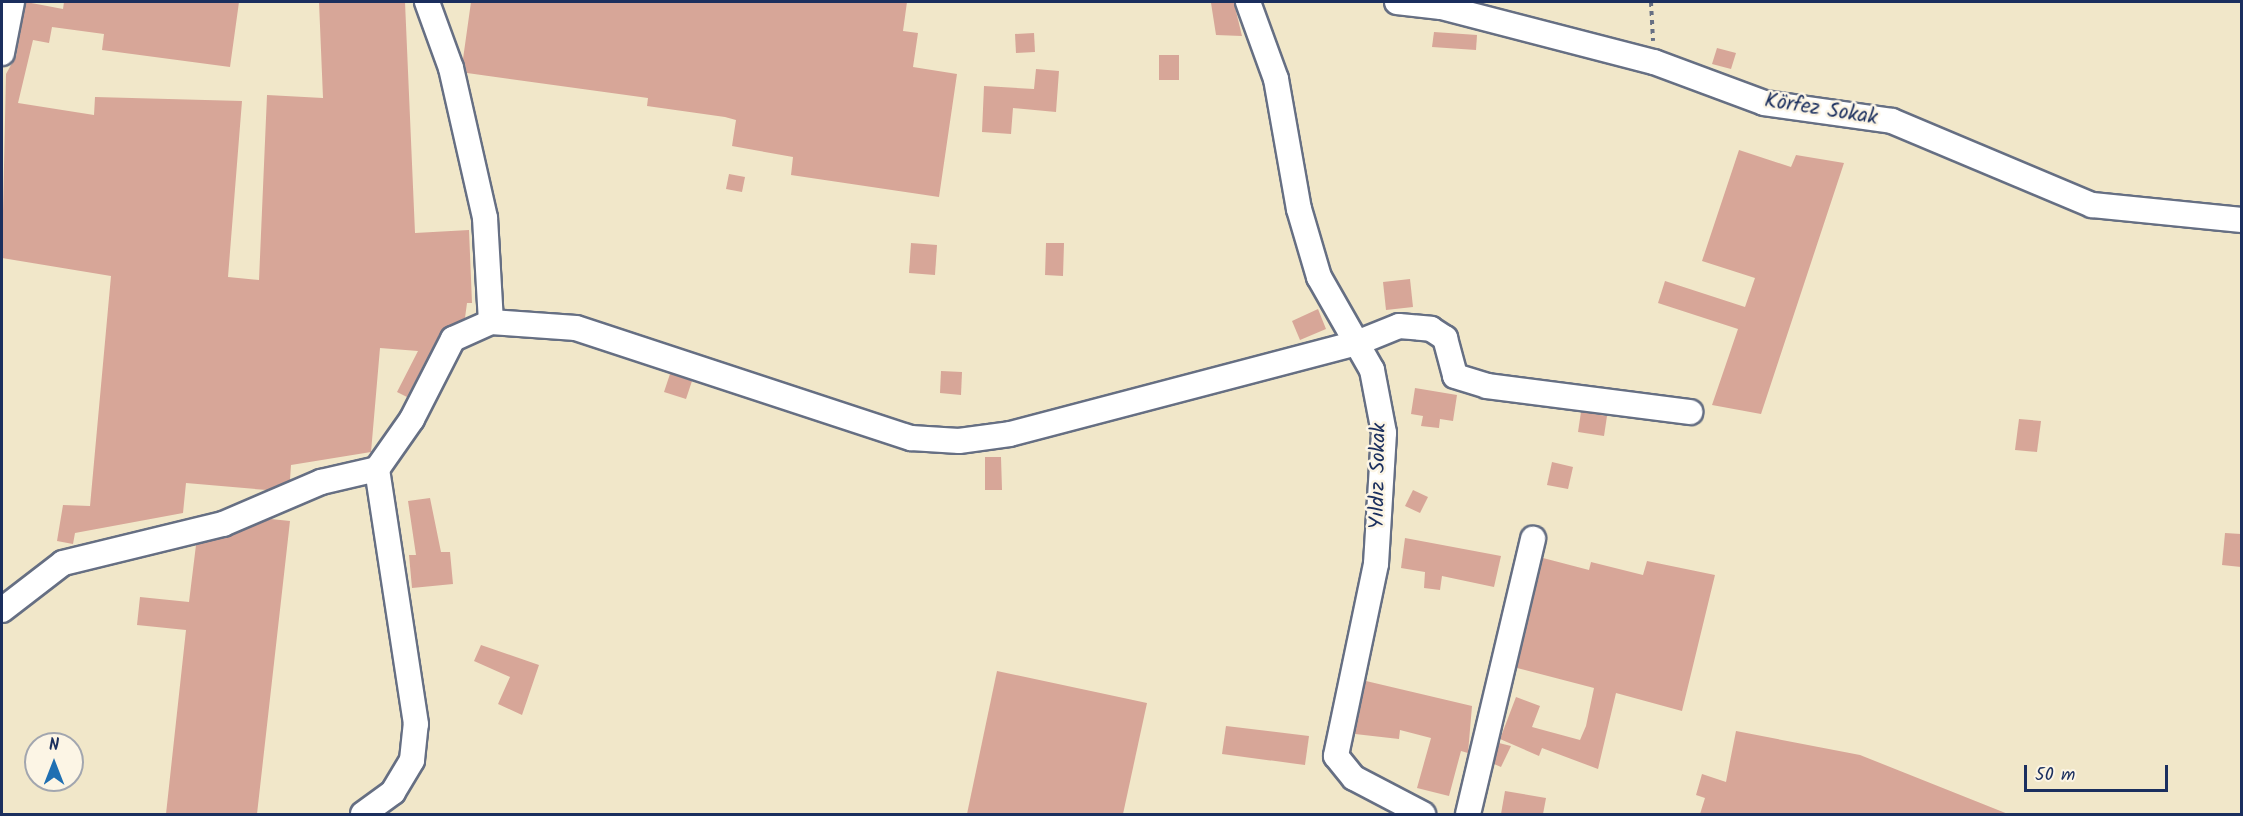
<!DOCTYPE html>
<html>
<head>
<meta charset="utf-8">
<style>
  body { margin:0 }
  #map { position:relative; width:2243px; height:816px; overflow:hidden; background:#f1e7c9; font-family:Kalam,sans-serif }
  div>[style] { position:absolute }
  .building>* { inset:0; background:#d7a698 }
  .path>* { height:4px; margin-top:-2px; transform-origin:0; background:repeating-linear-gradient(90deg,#666f83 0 4.5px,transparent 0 9px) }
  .roads { filter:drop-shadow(2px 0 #666f83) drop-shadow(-2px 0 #666f83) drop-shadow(0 2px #666f83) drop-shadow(0 -2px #666f83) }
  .minor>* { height:24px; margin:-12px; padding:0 12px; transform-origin:12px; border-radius:12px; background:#fff }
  span { translate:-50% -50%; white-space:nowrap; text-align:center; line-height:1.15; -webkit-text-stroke:5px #fcf5e5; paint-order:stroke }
  .street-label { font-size:21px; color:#1b2f5e }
  .frame { position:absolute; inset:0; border:3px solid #1b2f5e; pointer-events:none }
  .north { position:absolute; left:24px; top:732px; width:60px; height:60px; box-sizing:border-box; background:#fcf5e5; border:2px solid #a2a6af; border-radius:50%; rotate:0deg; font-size:16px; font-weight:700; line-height:24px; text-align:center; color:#1b2f5e }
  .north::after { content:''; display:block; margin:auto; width:21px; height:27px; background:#1f6fb2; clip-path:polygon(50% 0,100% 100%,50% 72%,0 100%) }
  .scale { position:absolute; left:2024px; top:765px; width:144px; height:27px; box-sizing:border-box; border:3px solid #1b2f5e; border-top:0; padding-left:8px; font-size:18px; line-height:21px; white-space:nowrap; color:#1b2f5e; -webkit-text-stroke:4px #fcf5e5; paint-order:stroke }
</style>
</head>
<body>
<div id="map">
  <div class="building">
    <i style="clip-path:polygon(26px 2px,63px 9px,64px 2px,239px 2px,230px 67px,102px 50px,104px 34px,52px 27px,49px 43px,33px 40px,18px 103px,94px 115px,95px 97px,242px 101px,228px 277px,259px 280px,267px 95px,323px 98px,319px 2px,405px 2px,415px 233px,469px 230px,472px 303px,467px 303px,465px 318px,440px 333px,407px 397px,397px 392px,418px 351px,380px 348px,371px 452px,291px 465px,290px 480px,267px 490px,186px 483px,183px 513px,75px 533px,73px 544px,57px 541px,63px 505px,90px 506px,111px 276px,2px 258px,6px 74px,16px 56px)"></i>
    <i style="clip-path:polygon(471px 2px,907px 2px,903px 31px,918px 33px,913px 67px,957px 74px,939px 197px,791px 175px,793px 157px,732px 146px,736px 120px,725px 117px,647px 106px,648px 98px,467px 73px,463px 59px)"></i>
    <i style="clip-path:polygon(1211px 3px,1234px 3px,1242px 36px,1216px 35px)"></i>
    <i style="clip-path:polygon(1434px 32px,1477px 35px,1476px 50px,1432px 47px)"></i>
    <i style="clip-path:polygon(1034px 33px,1035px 52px,1016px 53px,1015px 34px)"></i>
    <i style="clip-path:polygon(1717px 48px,1736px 53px,1731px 69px,1712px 64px)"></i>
    <i style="clip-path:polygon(1159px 55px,1179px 55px,1179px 80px,1159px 80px)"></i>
    <i style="clip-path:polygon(1036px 69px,1059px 71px,1056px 112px,1013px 108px,1011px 134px,982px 132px,984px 86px,1034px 89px)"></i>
    <i style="clip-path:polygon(1739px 150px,1791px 167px,1796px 155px,1844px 163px,1761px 414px,1712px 405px,1738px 329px,1658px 303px,1665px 281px,1745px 307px,1755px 278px,1702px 261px)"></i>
    <i style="clip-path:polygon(729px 174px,745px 177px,742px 192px,726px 189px)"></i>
    <i style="clip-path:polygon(911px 243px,937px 245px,935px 275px,909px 273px)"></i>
    <i style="clip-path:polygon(1046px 243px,1064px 243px,1063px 276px,1045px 275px)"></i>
    <i style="clip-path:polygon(1410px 279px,1413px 307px,1386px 310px,1383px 282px)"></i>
    <i style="clip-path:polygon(1318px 309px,1326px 329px,1300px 340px,1292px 321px)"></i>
    <i style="clip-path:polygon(941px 371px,962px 372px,961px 395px,940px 393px)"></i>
    <i style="clip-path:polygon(670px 374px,692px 381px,686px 399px,664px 392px)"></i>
    <i style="clip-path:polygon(1415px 388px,1457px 395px,1453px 421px,1440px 419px,1439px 428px,1421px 426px,1423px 416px,1411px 414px)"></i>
    <i style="clip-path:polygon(1581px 412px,1607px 416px,1604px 436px,1578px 432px)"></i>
    <i style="clip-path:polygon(2019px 419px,2041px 421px,2037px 452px,2015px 450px)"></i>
    <i style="clip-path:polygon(985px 457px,1001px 457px,1002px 490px,985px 490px)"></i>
    <i style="clip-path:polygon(1552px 462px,1573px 467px,1568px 489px,1547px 485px)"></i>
    <i style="clip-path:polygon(1413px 490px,1428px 497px,1420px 513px,1405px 506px)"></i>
    <i style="clip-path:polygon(430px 498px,441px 552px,450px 552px,453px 584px,412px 588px,409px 555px,416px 555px,408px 501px)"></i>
    <i style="clip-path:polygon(271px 519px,290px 521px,257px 814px,166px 814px,186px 630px,137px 625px,140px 597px,189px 602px,196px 545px)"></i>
    <i style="clip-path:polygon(2225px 533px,2241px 534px,2241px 567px,2222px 565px)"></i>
    <i style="clip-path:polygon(1405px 538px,1501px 556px,1494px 587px,1442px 576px,1440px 590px,1424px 588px,1425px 572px,1401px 568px)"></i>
    <i style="clip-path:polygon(1543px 558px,1589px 570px,1591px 562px,1643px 575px,1647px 561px,1715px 575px,1682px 711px,1616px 693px,1598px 769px,1542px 748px,1539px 756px,1500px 739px,1516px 697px,1540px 706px,1532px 727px,1580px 740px,1586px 726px,1594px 688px,1517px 668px)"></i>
    <i style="clip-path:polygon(481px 645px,539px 665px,522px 715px,498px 704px,510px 677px,474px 661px)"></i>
    <i style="clip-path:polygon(997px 671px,1147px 703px,1123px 814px,967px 814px)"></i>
    <i style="clip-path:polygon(1366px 681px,1472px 706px,1468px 753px,1461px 751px,1449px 796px,1417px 788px,1431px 738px,1400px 730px,1399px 739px,1355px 734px)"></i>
    <i style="clip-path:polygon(1226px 726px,1309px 736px,1305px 765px,1222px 754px)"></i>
    <i style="clip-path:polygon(1736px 731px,1860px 755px,2008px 814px,1700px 814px,1705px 798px,1696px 795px,1702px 774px,1726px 782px)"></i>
    <i style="clip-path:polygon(1499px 743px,1511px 746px,1501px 767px,1494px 764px)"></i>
    <i style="clip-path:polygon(1505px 791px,1546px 798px,1543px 814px,1501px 814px)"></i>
  </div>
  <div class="path">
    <i style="left:1651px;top:2px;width:39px;rotate:87deg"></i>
  </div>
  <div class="roads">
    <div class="minor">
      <i style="left:427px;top:2px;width:70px;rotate:70deg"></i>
      <i style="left:451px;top:68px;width:154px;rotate:77.2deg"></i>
      <i style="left:485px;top:218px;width:104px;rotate:86.7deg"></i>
      <i style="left:1248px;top:2px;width:82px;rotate:70deg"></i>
      <i style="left:1276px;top:79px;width:132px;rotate:80deg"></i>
      <i style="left:1299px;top:209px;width:71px;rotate:73.6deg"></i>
      <i style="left:1319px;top:277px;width:107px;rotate:60.3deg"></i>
      <i style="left:1372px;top:370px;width:64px;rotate:79.2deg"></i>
      <i style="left:1384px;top:433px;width:131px;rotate:93.5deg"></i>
      <i style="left:1376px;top:564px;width:196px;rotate:101.8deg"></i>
      <i style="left:1336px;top:756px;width:28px;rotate:51deg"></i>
      <i style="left:1354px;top:778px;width:78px;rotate:27.6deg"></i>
      <i style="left:1397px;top:2px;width:44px;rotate:6.5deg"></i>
      <i style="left:1441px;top:7px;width:220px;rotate:14.5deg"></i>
      <i style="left:1654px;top:62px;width:117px;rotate:20.4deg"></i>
      <i style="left:1764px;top:103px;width:129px;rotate:8deg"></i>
      <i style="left:1892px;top:121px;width:217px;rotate:22.8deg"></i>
      <i style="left:2092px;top:205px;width:151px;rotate:5.7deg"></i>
      <i style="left:2px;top:53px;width:52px;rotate:-78.9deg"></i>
      <i style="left:2px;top:610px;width:77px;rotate:-37.6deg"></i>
      <i style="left:63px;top:563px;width:165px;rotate:-13.7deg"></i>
      <i style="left:223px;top:524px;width:107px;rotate:-23.2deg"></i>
      <i style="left:321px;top:482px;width:57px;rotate:-13.1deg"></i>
      <i style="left:363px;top:814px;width:37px;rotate:-36deg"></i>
      <i style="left:393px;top:792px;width:37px;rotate:-59deg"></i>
      <i style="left:412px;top:760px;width:36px;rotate:-84deg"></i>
      <i style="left:416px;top:724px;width:258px;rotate:-98.7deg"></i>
      <i style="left:377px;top:469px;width:61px;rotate:-55deg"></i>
      <i style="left:412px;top:419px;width:90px;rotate:-62.9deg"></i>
      <i style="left:453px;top:339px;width:42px;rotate:-24.1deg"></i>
      <i style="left:491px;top:322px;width:85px;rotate:4deg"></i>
      <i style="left:576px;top:328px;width:353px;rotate:18.2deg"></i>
      <i style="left:911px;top:438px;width:48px;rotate:3.6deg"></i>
      <i style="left:959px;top:441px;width:51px;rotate:-7.8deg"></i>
      <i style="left:1010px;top:434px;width:359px;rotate:-14.7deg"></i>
      <i style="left:1357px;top:343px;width:45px;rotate:-22deg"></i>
      <i style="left:1399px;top:326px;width:32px;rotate:5deg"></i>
      <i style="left:1431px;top:329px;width:17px;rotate:33deg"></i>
      <i style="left:1445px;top:338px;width:39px;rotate:75deg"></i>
      <i style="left:1455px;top:376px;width:34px;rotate:17deg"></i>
      <i style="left:1487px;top:386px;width:205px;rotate:7.3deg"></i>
      <i style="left:1468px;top:814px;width:283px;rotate:-76.7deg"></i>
    </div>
  </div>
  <div class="street-label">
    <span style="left:1821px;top:110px;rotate:9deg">Körfez Sokak</span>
    <span style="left:1379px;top:476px;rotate:-89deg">Yıldız Sokak</span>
  </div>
  <div class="frame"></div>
  <div class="north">N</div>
  <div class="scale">50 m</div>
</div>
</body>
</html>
